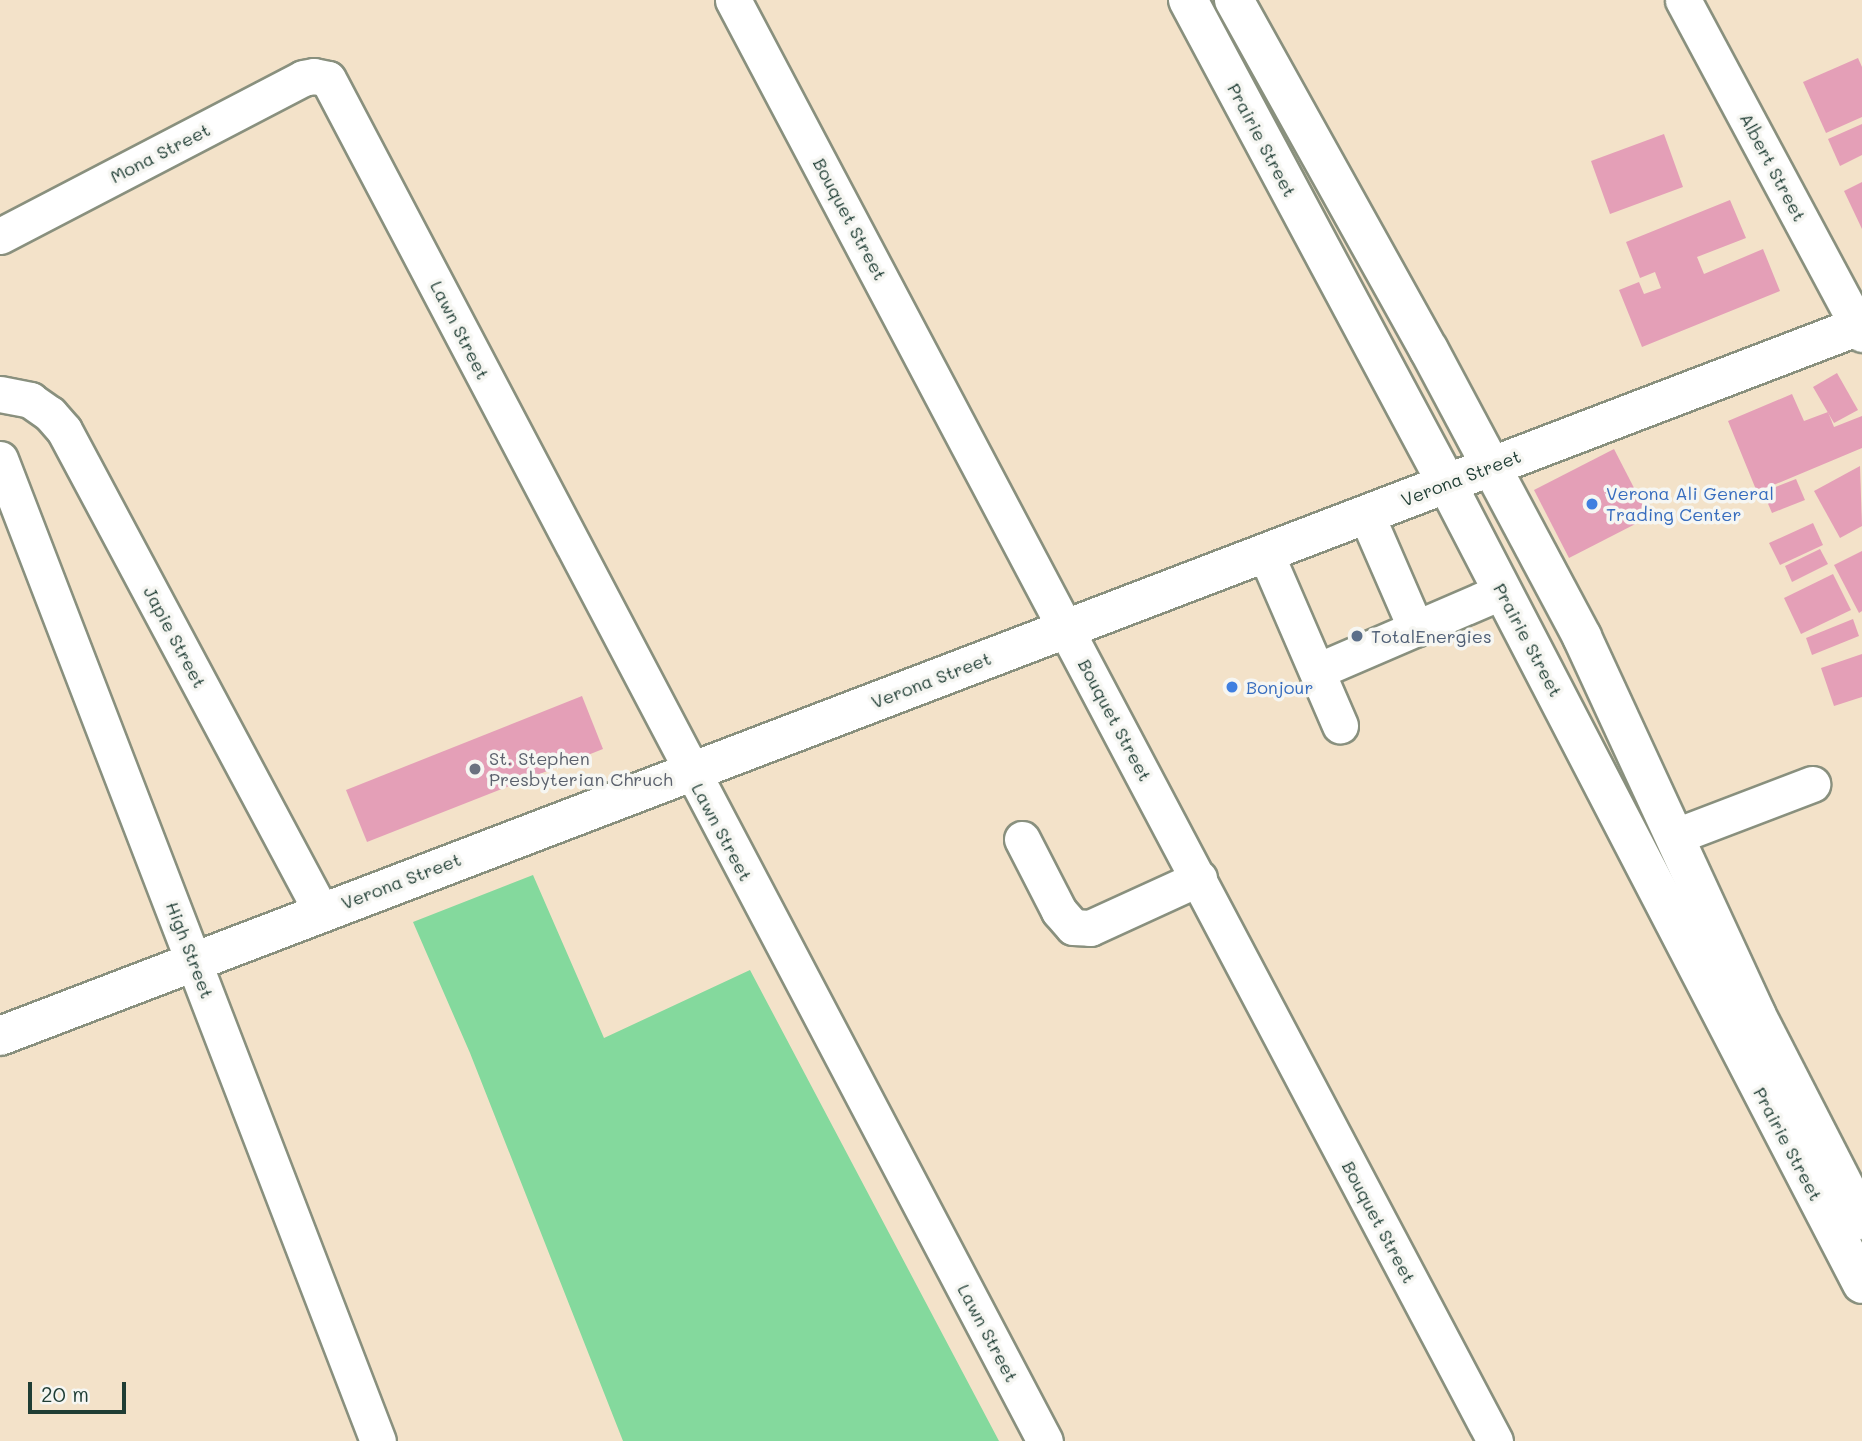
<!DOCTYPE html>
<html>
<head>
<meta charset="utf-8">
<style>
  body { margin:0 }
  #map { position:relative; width:1862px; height:1441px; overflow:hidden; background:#f3e2c9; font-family:Mali,sans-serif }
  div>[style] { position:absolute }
  .green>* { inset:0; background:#84d99d }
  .building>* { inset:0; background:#e49fb7 }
  .roads { filter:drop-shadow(2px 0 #89907e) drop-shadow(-2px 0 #89907e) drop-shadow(0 2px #89907e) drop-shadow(0 -2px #89907e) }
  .minor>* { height:35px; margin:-17.5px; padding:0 17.5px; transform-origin:17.5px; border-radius:17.5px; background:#fff }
  .major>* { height:38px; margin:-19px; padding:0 19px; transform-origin:19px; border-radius:19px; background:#fff }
  .dots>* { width:19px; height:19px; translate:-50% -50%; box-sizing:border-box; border:4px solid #f6f6f2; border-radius:50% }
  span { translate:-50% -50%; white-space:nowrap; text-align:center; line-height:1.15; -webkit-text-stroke:7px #f6f6f2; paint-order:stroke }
  .street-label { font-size:18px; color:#1f3d34 }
  .shop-label { font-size:18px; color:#366cbe }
  .left { translate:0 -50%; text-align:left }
  .service-label { font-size:18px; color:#4e5e75 }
  .worship-label { font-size:18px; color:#5b616d }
  .scale { position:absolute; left:28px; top:1382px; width:98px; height:32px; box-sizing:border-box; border:4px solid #1f3d34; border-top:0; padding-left:9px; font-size:21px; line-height:24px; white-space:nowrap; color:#1f3d34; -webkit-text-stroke:5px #f6f6f2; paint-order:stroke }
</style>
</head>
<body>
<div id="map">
  <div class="green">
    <i style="clip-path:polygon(533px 875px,604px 1038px,750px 970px,999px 1441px,623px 1441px,470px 1053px,413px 922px)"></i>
  </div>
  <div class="building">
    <i style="clip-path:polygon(1858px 58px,1862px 67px,1862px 117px,1826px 133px,1803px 82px)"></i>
    <i style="clip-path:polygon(1862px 124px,1862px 155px,1840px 166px,1828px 139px)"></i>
    <i style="clip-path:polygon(1664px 134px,1683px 187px,1610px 214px,1591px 161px)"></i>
    <i style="clip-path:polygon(1862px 182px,1862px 229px,1844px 191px)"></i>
    <i style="clip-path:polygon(1730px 200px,1746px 238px,1697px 257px,1704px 274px,1763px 249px,1780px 291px,1642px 347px,1619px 290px,1639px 282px,1644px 294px,1661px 288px,1655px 272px,1640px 278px,1626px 242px)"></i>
    <i style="clip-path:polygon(1837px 373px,1858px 410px,1834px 423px,1813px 387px)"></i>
    <i style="clip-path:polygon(1792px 394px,1804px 421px,1828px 412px,1834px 427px,1862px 416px,1862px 448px,1757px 492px,1728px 421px)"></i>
    <i style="clip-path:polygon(1614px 449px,1649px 517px,1569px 558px,1534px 490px)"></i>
    <i style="clip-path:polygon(1860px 466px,1862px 526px,1840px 538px,1814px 491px)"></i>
    <i style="clip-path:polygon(1796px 479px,1805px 500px,1772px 513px,1763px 492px)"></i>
    <i style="clip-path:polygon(1813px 523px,1823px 545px,1780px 565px,1769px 543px)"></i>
    <i style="clip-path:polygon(1820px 549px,1828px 564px,1792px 582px,1785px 566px)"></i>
    <i style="clip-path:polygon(1862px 551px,1862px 611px,1859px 613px,1834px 565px)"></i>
    <i style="clip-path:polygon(1833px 574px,1851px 610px,1801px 634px,1784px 598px)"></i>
    <i style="clip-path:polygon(1853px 619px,1859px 636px,1812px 655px,1806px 638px)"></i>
    <i style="clip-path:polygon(1862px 654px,1862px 697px,1834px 706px,1821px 668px)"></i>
    <i style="clip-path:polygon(582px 696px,603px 749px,367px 842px,346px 790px)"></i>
  </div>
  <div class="roads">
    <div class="minor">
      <i style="left:733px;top:0;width:1630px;rotate:62.13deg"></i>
      <i style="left:1683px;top:0;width:379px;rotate:61.8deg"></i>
      <i style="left:0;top:236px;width:342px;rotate:-27.5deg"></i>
      <i style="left:303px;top:78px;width:11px;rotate:-10deg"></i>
      <i style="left:314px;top:76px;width:14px;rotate:12deg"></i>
      <i style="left:328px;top:79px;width:1539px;rotate:62.24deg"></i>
      <i style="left:0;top:394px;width:31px;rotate:11deg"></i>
      <i style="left:30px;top:400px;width:24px;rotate:35deg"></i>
      <i style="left:50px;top:414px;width:21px;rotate:49deg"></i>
      <i style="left:64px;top:430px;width:545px;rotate:61.88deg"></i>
      <i style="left:0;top:459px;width:1052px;rotate:68.95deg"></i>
      <i style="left:1366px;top:514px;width:125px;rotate:66.5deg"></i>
      <i style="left:1265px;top:552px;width:189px;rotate:66.6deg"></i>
      <i style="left:1317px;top:671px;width:202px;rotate:-23.3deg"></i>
      <i style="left:1676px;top:836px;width:146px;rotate:-20.9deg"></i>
      <i style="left:1022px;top:839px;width:81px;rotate:62.8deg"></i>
      <i style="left:1059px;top:911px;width:21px;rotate:49deg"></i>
      <i style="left:1073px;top:927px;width:17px;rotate:3deg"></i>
      <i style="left:1090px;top:928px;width:120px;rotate:-24.6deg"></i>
    </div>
    <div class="major">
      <i style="left:1188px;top:0;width:549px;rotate:61.85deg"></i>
      <i style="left:1447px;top:484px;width:901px;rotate:62.58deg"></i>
      <i style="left:1234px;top:0;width:401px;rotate:60.9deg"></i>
      <i style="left:1429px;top:350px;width:325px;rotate:61.9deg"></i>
      <i style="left:1582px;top:637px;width:415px;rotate:65.2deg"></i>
      <i style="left:1756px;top:1014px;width:232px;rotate:62.8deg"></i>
      <i style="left:0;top:1036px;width:1993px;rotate:-20.9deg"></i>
    </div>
  </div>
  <div class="dots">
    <i style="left:1592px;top:504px;background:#3f7fe0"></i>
    <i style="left:1357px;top:636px;background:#5c6f8a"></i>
    <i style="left:1232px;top:687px;background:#3f7fe0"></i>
    <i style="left:475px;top:769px;background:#6b7280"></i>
  </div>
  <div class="street-label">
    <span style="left:1262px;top:140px;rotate:62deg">Prairie Street</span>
    <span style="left:160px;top:153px;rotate:-27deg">Mona Street</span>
    <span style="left:1773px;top:167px;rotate:62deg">Albert Street</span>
    <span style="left:850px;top:219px;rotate:62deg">Bouquet Street</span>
    <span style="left:460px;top:330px;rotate:63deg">Lawn Street</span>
    <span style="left:1461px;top:478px;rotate:-21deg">Verona Street</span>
    <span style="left:175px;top:637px;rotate:62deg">Japie Street</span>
    <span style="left:1528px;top:640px;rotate:62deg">Prairie Street</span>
    <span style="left:931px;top:680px;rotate:-21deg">Verona Street</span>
    <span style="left:1115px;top:720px;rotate:62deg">Bouquet Street</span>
    <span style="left:722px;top:832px;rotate:62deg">Lawn Street</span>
    <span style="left:401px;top:881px;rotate:-21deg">Verona Street</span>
    <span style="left:190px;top:950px;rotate:69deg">High Street</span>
    <span style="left:1788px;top:1144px;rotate:62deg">Prairie Street</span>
    <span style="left:1379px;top:1222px;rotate:62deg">Bouquet Street</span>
    <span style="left:988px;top:1333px;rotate:62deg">Lawn Street</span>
  </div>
  <div class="shop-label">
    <span class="left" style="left:1606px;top:504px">Verona Ali General<br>Trading Center</span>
    <span class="left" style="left:1246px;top:687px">Bonjour</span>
  </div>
  <div class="service-label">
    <span class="left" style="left:1371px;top:636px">TotalEnergies</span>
  </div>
  <div class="worship-label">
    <span class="left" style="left:489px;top:769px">St. Stephen<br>Presbyterian Chruch</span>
  </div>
  <div class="scale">20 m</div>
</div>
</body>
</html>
